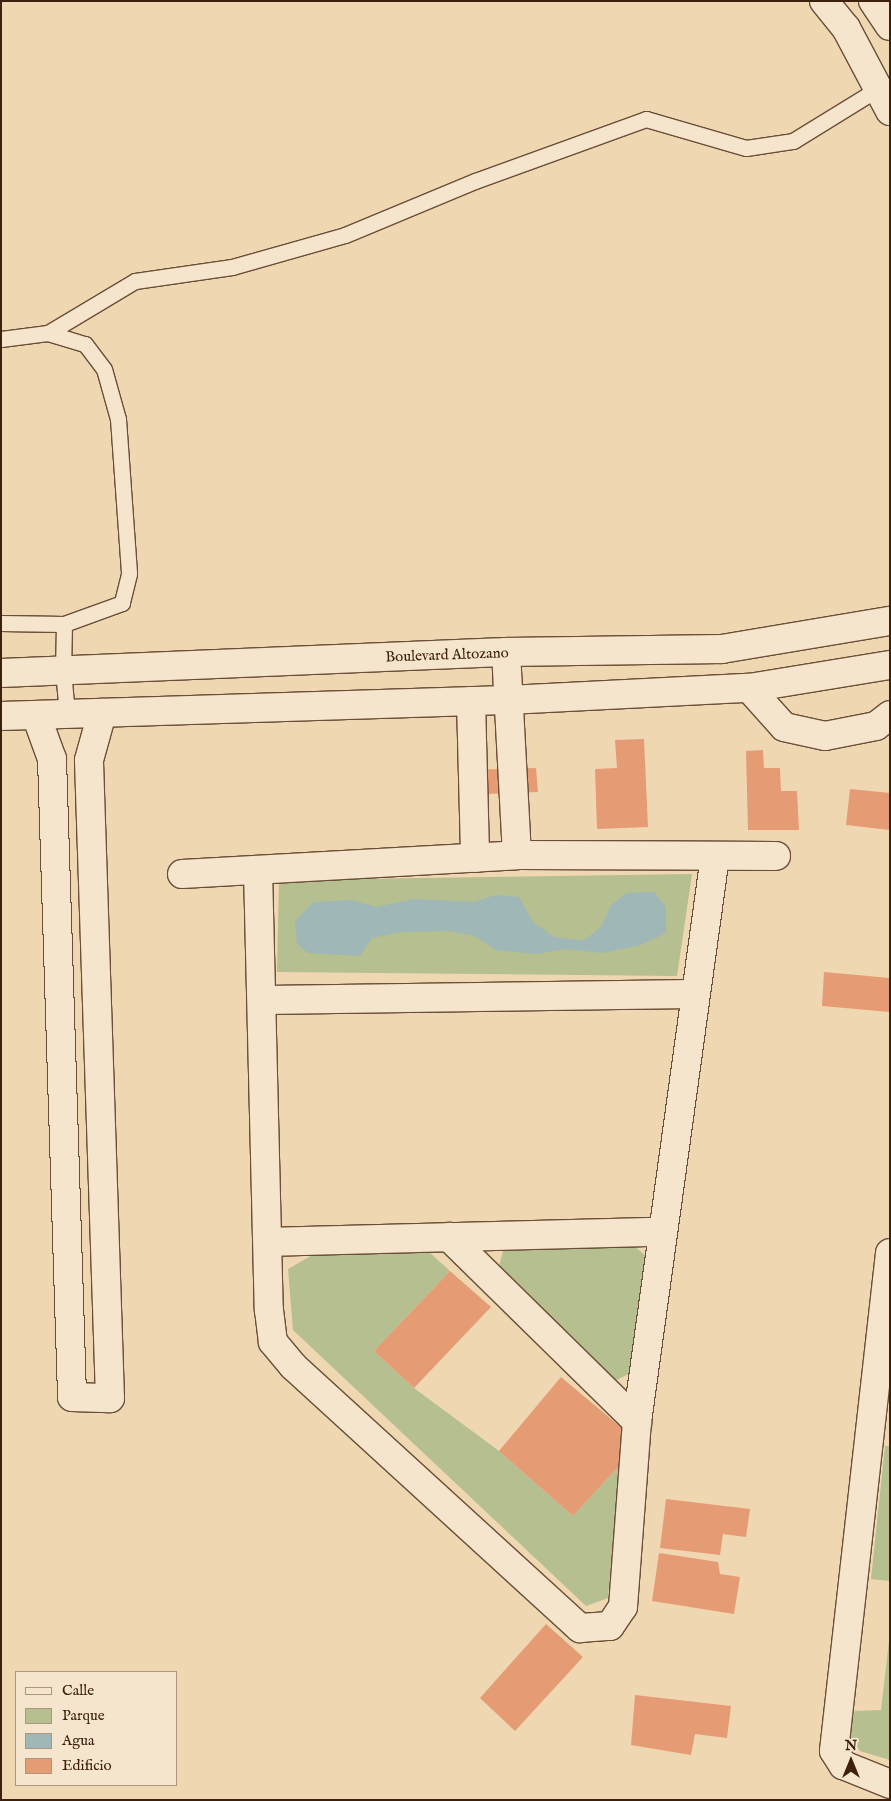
<!DOCTYPE html>
<html>
<head>
<meta charset="utf-8">
<style>
  body { margin:0 }
  #map { position:relative; width:891px; height:1801px; overflow:hidden; background:#efd7b1; font-family:"IM FELL English",serif }
  div>[style] { position:absolute }
  .green>* { inset:0; background:#b5bf8f }
  .water>* { inset:0; background:#9fb7b7 }
  .building>* { inset:0; background:#e59c74 }
  .roads { filter:drop-shadow(1px 0 #6a4e37) drop-shadow(-1px 0 #6a4e37) drop-shadow(0 1px #6a4e37) drop-shadow(0 -1px #6a4e37) }
  .lane>* { height:15px; margin:-7.5px; padding:0 7.5px; transform-origin:7.5px; border-radius:7.5px; background:#f5e5cc }
  .street>* { height:28px; margin:-14px; padding:0 14px; transform-origin:14px; border-radius:14px; background:#f5e5cc }
  span { translate:-50% -50%; white-space:nowrap; text-align:center; line-height:1.15; -webkit-text-stroke:4.5px #f5e5cc; paint-order:stroke }
  .street-label { font-size:15px; color:#3e200e }
  .frame { position:absolute; inset:0; border:2px solid #3e200e; pointer-events:none }
  .legend { position:absolute; left:15px; top:1671px; width:162px; height:115px; box-sizing:border-box; background:#f5e5cc; border:1px solid #ac9680; margin:0; padding:6px 9px; list-style:none; font-size:15px; color:#3e200e }
  .legend li { display:flex; align-items:center; gap:10px; height:25px }
  .legend b { width:25px; border:1px solid #ac9680 }
  .north { position:absolute; left:826px; top:1736px; width:50px; height:50px; -webkit-text-stroke:4px #f5e5cc; paint-order:stroke; rotate:0deg; font-size:14px; font-weight:700; line-height:20px; text-align:center; color:#3e200e }
  .north::after { content:''; display:block; margin:auto; width:18px; height:22px; background:#3e200e; clip-path:polygon(50% 0,100% 100%,50% 72%,0 100%) }
</style>
</head>
<body>
<div id="map">
  <div class="green">
    <i style="clip-path:polygon(692px 874px,677px 976px,277px 972px,279px 880px)"></i>
    <i style="clip-path:polygon(633px 1245px,647px 1257px,632px 1372px,615px 1381px,499px 1267px,504px 1247px)"></i>
    <i style="clip-path:polygon(321px 1250px,429px 1252px,450px 1271px,374px 1351px,414px 1388px,499px 1451px,573px 1516px,620px 1465px,608px 1598px,586px 1606px,293px 1330px,288px 1269px)"></i>
    <i style="clip-path:polygon(885px 1446px,890px 1446px,890px 1581px,871px 1579px)"></i>
    <i style="clip-path:polygon(890px 1632px,890px 1760px,860px 1751px,848px 1733px,855px 1711px,881px 1710px)"></i>
  </div>
  <div class="water">
    <i style="clip-path:polygon(654px 892px,666px 907px,666px 933px,641px 945px,602px 953px,566px 949px,536px 954px,496px 950px,475px 936px,448px 931px,401px 932px,372px 938px,360px 956px,308px 953px,297px 944px,295px 921px,314px 902px,352px 900px,376px 907px,414px 899px,474px 902px,496px 895px,519px 897px,533px 922px,554px 937px,583px 941px,601px 927px,611px 905px,627px 893px)"></i>
  </div>
  <div class="building">
    <i style="clip-path:polygon(644px 739px,648px 827px,597px 829px,595px 769px,617px 768px,615px 740px)"></i>
    <i style="clip-path:polygon(763px 750px,764px 768px,780px 768px,781px 791px,797px 791px,799px 830px,748px 830px,746px 751px)"></i>
    <i style="clip-path:polygon(536px 768px,538px 792px,461px 795px,461px 770px)"></i>
    <i style="clip-path:polygon(850px 789px,890px 793px,890px 830px,846px 825px)"></i>
    <i style="clip-path:polygon(824px 972px,890px 978px,890px 1012px,822px 1006px)"></i>
    <i style="clip-path:polygon(450px 1271px,491px 1307px,414px 1388px,374px 1351px)"></i>
    <i style="clip-path:polygon(561px 1377px,623px 1429px,620px 1465px,573px 1516px,499px 1451px)"></i>
    <i style="clip-path:polygon(666px 1499px,750px 1509px,746px 1537px,723px 1534px,720px 1555px,660px 1548px)"></i>
    <i style="clip-path:polygon(659px 1553px,718px 1562px,720px 1574px,740px 1577px,734px 1614px,652px 1601px)"></i>
    <i style="clip-path:polygon(546px 1624px,583px 1657px,515px 1731px,480px 1698px)"></i>
    <i style="clip-path:polygon(635px 1695px,731px 1706px,727px 1738px,695px 1734px,691px 1755px,631px 1745px)"></i>
  </div>
  <div class="roads">
    <div class="lane">
      <i style="left:48px;top:333px;width:101px;rotate:-30.9deg"></i>
      <i style="left:135px;top:281px;width:98px;rotate:-8.2deg"></i>
      <i style="left:232px;top:267px;width:117px;rotate:-15.8deg"></i>
      <i style="left:345px;top:235px;width:141px;rotate:-22.6deg"></i>
      <i style="left:475px;top:181px;width:182px;rotate:-19.9deg"></i>
      <i style="left:646px;top:119px;width:104px;rotate:16.2deg"></i>
      <i style="left:746px;top:148px;width:48px;rotate:-8.5deg"></i>
      <i style="left:793px;top:141px;width:107px;rotate:-31.6deg"></i>
      <i style="left:1px;top:339px;width:47px;rotate:-7.3deg"></i>
      <i style="left:48px;top:333px;width:39px;rotate:17deg"></i>
      <i style="left:85px;top:344px;width:31px;rotate:53deg"></i>
      <i style="left:104px;top:369px;width:52px;rotate:74.4deg"></i>
      <i style="left:118px;top:419px;width:155px;rotate:85.9deg"></i>
      <i style="left:129px;top:574px;width:30px;rotate:104deg"></i>
      <i style="left:122px;top:603px;width:62px;rotate:160.1deg"></i>
      <i style="left:1px;top:623px;width:63px;rotate:0.9deg"></i>
      <i style="left:64px;top:624px;width:46px;rotate:91.2deg"></i>
      <i style="left:63px;top:670px;width:44px;rotate:84.8deg"></i>
    </div>
    <div class="street">
      <i style="left:824px;top:1px;width:35px;rotate:51deg"></i>
      <i style="left:846px;top:28px;width:94px;rotate:62.1deg"></i>
      <i style="left:873px;top:1px;width:30px;rotate:56deg"></i>
      <i style="left:506px;top:652px;width:203px;rotate:86.9deg"></i>
      <i style="left:1px;top:673px;width:505px;rotate:-2.38deg"></i>
      <i style="left:506px;top:652px;width:216px;rotate:-0.8deg"></i>
      <i style="left:722px;top:649px;width:170px;rotate:-9.5deg"></i>
      <i style="left:749px;top:688px;width:52px;rotate:48.1deg"></i>
      <i style="left:784px;top:727px;width:42px;rotate:12.4deg"></i>
      <i style="left:825px;top:736px;width:52px;rotate:-11.1deg"></i>
      <i style="left:876px;top:726px;width:18px;rotate:-38deg"></i>
      <i style="left:471px;top:701px;width:157px;rotate:88.5deg"></i>
      <i style="left:36px;top:715px;width:47px;rotate:70deg"></i>
      <i style="left:52px;top:759px;width:638px;rotate:88.2deg"></i>
      <i style="left:72px;top:1397px;width:38px;rotate:2deg"></i>
      <i style="left:110px;top:1398px;width:638px;rotate:-91.89deg"></i>
      <i style="left:89px;top:760px;width:49px;rotate:-74.5deg"></i>
      <i style="left:1px;top:716px;width:507px;rotate:-1.81deg"></i>
      <i style="left:508px;top:700px;width:241px;rotate:-2.9deg"></i>
      <i style="left:749px;top:688px;width:143px;rotate:-9.3deg"></i>
      <i style="left:258px;top:870px;width:440px;rotate:88.6deg"></i>
      <i style="left:269px;top:1310px;width:32px;rotate:83deg"></i>
      <i style="left:273px;top:1342px;width:31px;rotate:50deg"></i>
      <i style="left:293px;top:1366px;width:389px;rotate:42.4deg"></i>
      <i style="left:580px;top:1628px;width:30px;rotate:-4deg"></i>
      <i style="left:610px;top:1626px;width:23px;rotate:-56deg"></i>
      <i style="left:623px;top:1607px;width:186px;rotate:-85.7deg"></i>
      <i style="left:637px;top:1422px;width:571px;rotate:-82.15deg"></i>
      <i style="left:182px;top:874px;width:336px;rotate:-3.2deg"></i>
      <i style="left:517px;top:855px;width:259px;rotate:0.2deg"></i>
      <i style="left:262px;top:1000px;width:433px;rotate:-0.8deg"></i>
      <i style="left:449px;top:1237px;width:264px;rotate:44.5deg"></i>
      <i style="left:269px;top:1242px;width:394px;rotate:-1.5deg"></i>
      <i style="left:890px;top:1253px;width:501px;rotate:96.42deg"></i>
      <i style="left:834px;top:1751px;width:17px;rotate:57deg"></i>
      <i style="left:843px;top:1765px;width:51px;rotate:22deg"></i>
    </div>
  </div>
  <div class="street-label">
    <span style="left:447px;top:655px;rotate:-2deg">Boulevard Altozano</span>
  </div>
  <div class="frame"></div>
  <ul class="legend">
  <li><b style="height:6px;background:#f5e5cc"></b>Calle</li>
  <li><b style="height:14px;background:#b5bf8f"></b>Parque</li>
  <li><b style="height:14px;background:#9fb7b7"></b>Agua</li>
  <li><b style="height:14px;background:#e59c74"></b>Edificio</li>
  </ul>
  <div class="north">N</div>
</div>
</body>
</html>
